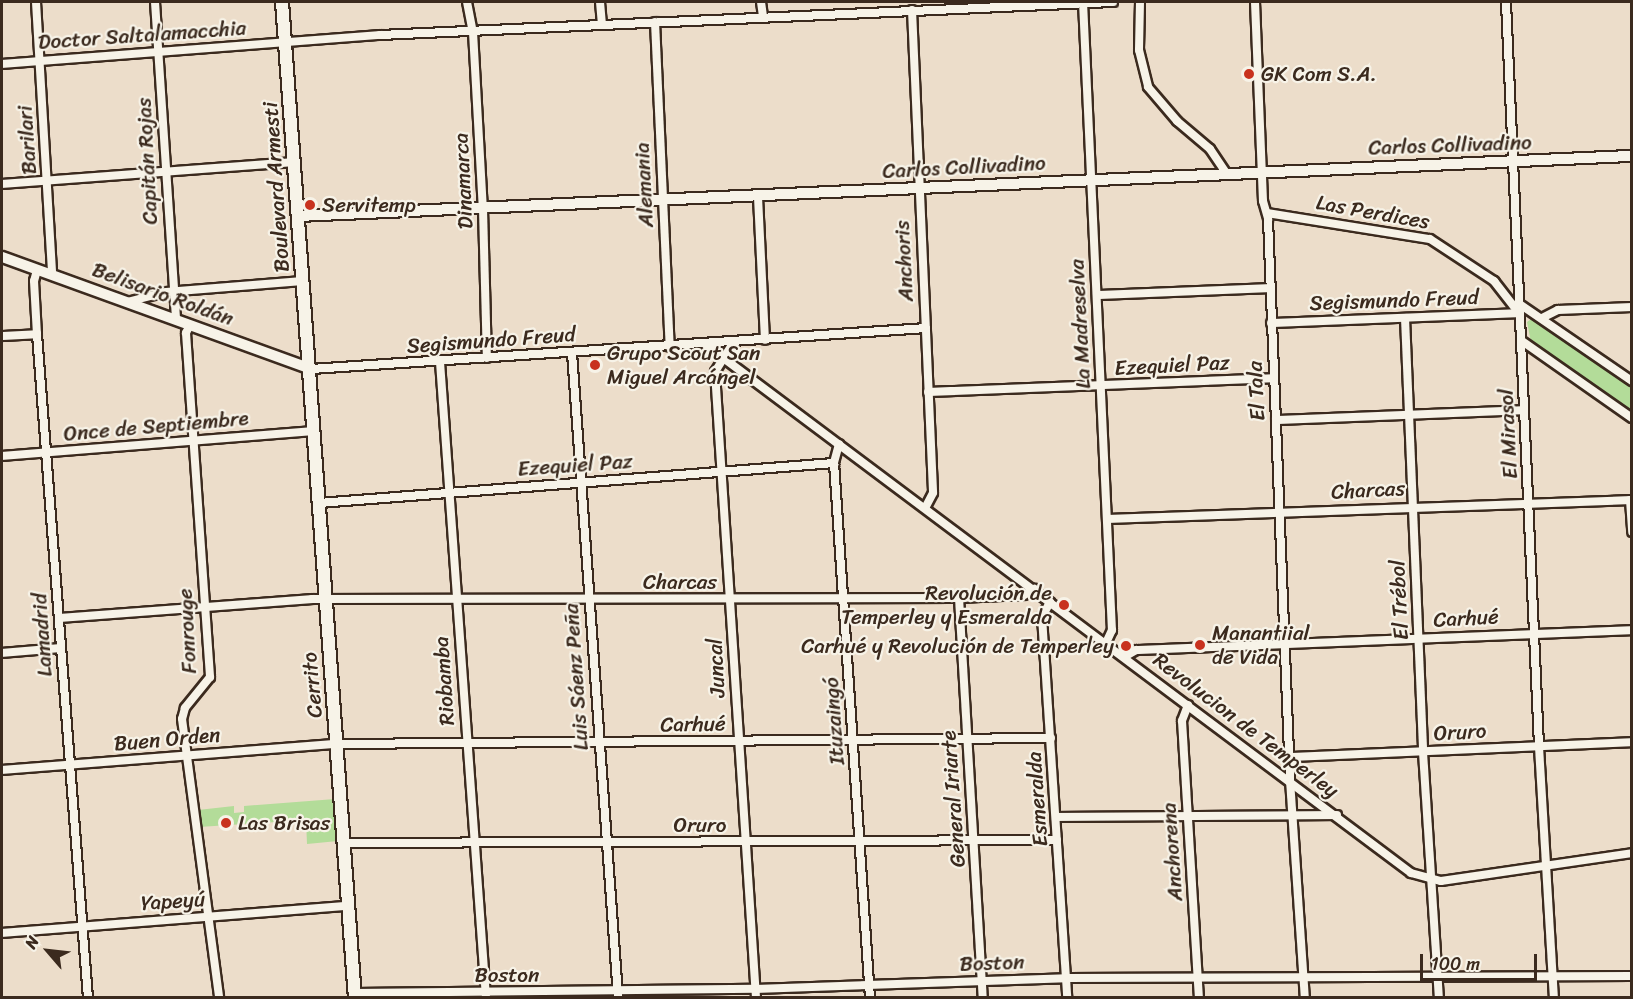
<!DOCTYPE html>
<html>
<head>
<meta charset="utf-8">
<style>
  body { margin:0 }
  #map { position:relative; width:1633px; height:999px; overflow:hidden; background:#ecddca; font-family:Sriracha,sans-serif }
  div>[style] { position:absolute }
  .green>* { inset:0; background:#b3dc99 }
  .roads { filter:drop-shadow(2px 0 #3b2a1e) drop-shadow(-2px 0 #3b2a1e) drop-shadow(0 2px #3b2a1e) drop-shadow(0 -2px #3b2a1e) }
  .minor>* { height:8px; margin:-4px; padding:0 4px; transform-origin:4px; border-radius:4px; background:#f7f3e8 }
  .tertiary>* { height:10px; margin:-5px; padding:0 5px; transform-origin:5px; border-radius:5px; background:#f7f3e8 }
  .secondary>* { height:12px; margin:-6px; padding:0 6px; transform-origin:6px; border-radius:6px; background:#f7f3e8 }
  .dots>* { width:16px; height:16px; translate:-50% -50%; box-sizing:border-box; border:3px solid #f7f3e8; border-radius:50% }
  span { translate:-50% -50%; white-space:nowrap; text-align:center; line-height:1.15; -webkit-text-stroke:4.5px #f7f3e8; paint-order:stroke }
  .street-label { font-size:21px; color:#3b2a1e }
  .poi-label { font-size:21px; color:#3b2a1e }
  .left { translate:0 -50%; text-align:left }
  .right { translate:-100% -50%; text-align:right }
  .frame { position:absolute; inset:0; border:3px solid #3b2a1e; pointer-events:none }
  .north { position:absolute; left:18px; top:921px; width:60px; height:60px; -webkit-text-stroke:4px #f7f3e8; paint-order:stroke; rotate:298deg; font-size:16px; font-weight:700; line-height:24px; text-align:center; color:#3b2a1e }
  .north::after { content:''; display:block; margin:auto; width:21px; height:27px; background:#3b2a1e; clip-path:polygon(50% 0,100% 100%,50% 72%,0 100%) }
  .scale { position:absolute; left:1420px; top:954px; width:117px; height:27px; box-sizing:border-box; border:3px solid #3b2a1e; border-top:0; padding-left:8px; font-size:18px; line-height:21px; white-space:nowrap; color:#3b2a1e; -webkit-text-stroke:4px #f7f3e8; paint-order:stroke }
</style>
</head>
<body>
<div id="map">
  <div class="green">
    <i style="clip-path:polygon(1534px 317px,1631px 384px,1631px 413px,1531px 342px,1527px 322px)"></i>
    <i style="clip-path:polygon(335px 799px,338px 841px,307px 844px,306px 820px,199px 827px,198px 810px,234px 806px,234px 813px,244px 812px,244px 806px)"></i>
  </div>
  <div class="roads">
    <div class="minor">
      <i style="left:36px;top:2px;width:273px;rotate:86.6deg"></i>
      <i style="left:155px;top:2px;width:318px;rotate:86.2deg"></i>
      <i style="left:467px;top:2px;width:31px;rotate:79deg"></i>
      <i style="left:473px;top:32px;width:177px;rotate:86.8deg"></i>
      <i style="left:483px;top:209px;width:149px;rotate:88.5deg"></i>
      <i style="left:600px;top:2px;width:21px;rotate:85deg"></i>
      <i style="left:761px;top:2px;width:14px;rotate:82deg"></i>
      <i style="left:1083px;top:2px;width:629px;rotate:87.36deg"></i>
      <i style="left:1112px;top:630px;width:14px;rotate:115deg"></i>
      <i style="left:1140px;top:2px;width:48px;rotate:91.2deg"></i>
      <i style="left:1139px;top:50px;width:38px;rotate:76deg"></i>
      <i style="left:1148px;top:87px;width:45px;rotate:49.5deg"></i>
      <i style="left:1177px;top:121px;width:43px;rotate:40.3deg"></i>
      <i style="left:1210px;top:149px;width:30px;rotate:56deg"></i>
      <i style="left:1255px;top:2px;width:199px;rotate:87.7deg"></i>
      <i style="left:1263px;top:201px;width:19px;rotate:74deg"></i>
      <i style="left:1268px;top:219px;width:561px;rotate:87.75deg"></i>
      <i style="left:1290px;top:780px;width:219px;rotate:86.1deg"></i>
      <i style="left:1506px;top:2px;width:746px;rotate:87.46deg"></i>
      <i style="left:1539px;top:747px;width:251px;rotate:86.6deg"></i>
      <i style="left:912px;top:10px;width:483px;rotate:87.5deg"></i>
      <i style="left:933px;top:493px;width:17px;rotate:118deg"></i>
      <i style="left:655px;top:22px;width:325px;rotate:87.4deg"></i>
      <i style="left:2px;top:64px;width:379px;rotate:-4.4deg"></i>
      <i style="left:380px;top:35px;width:734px;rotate:-2.58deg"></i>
      <i style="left:2px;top:184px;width:293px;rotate:-4.3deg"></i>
      <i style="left:758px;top:197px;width:143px;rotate:87.2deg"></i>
      <i style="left:1267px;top:213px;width:165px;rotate:9.1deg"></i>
      <i style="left:1430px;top:239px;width:77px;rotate:33.3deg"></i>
      <i style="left:1494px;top:281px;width:39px;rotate:52deg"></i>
      <i style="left:37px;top:270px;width:11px;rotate:105deg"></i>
      <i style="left:34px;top:281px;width:53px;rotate:86.8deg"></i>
      <i style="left:37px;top:334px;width:666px;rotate:85.61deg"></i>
      <i style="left:1097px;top:295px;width:171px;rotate:-2.3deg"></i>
      <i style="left:127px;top:302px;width:40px;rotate:-14.4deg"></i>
      <i style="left:166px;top:292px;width:137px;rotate:-4.6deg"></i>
      <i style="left:1518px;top:303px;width:138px;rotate:34.4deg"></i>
      <i style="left:1405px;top:318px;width:434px;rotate:87.6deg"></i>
      <i style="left:1423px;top:752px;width:247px;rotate:86.3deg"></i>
      <i style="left:1542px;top:318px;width:18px;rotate:-27deg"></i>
      <i style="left:1558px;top:310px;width:74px;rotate:-2.3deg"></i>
      <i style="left:1271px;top:323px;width:247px;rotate:-2.3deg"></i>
      <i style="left:190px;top:325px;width:9px;rotate:117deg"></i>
      <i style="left:186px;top:333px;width:345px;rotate:86deg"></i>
      <i style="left:210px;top:677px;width:40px;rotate:129deg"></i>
      <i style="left:185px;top:708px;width:11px;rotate:105deg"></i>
      <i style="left:182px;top:719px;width:281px;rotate:82.4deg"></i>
      <i style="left:2px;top:336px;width:35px;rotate:-3deg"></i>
      <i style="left:1522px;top:341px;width:134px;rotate:35deg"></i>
      <i style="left:733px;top:343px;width:34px;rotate:122deg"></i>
      <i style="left:715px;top:372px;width:627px;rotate:86.25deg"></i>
      <i style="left:706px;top:345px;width:881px;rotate:36.83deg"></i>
      <i style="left:1411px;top:873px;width:31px;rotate:15deg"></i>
      <i style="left:1441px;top:881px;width:193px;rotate:-8.3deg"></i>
      <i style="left:572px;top:353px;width:646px;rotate:85.91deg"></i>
      <i style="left:440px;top:362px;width:638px;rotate:85.86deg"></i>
      <i style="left:311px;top:369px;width:616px;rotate:-3.81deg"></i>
      <i style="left:928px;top:392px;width:345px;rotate:-2.3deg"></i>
      <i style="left:1276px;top:420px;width:248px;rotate:-2.3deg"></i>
      <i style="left:839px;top:444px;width:20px;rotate:105deg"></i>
      <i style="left:834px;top:463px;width:536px;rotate:86.15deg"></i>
      <i style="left:2px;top:456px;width:312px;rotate:-4.6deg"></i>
      <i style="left:1630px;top:500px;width:32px;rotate:86deg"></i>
      <i style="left:319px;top:503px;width:517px;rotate:-4.44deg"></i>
      <i style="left:1107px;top:519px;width:525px;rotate:-2.07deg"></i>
      <i style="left:959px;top:598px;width:401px;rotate:86.6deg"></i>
      <i style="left:1050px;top:602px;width:17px;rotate:118deg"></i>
      <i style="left:1042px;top:617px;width:382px;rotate:86.2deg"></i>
      <i style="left:60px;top:618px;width:253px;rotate:-4.3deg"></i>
      <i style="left:312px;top:599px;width:647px;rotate:-0.09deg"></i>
      <i style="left:959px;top:598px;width:65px;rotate:-2.6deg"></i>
      <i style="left:1024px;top:595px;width:12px;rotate:-31deg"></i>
      <i style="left:2px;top:653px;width:58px;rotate:-4.9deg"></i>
      <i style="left:1124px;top:657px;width:14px;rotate:-30deg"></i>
      <i style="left:1136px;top:650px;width:496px;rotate:-2.3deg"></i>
      <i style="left:1188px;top:705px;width:17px;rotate:111deg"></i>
      <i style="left:1182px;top:721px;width:278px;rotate:86.5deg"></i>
      <i style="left:1290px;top:757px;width:342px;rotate:-2.5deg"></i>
      <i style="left:2px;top:770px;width:335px;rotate:-4.5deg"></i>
      <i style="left:336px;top:744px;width:715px;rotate:-0.48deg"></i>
      <i style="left:1057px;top:817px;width:280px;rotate:-0.4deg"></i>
      <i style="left:343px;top:843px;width:714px;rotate:-0.24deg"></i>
      <i style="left:2px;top:933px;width:346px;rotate:-4.5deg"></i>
      <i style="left:355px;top:993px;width:400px;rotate:-0.6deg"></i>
      <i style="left:755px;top:989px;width:311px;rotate:-2deg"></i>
      <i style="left:1066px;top:978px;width:566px;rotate:-0.2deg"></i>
    </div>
    <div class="tertiary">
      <i style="left:298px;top:216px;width:1335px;rotate:-2.58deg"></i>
      <i style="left:2px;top:257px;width:329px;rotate:19.9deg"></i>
    </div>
    <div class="secondary">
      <i style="left:282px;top:2px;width:999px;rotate:85.81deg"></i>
    </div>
  </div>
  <div class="dots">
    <i style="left:1249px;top:74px;background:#c8321e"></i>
    <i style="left:310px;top:205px;background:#c8321e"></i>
    <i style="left:595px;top:365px;background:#c8321e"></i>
    <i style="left:1064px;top:605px;background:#c8321e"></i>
    <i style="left:1200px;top:645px;background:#c8321e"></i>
    <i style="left:1126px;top:646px;background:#c8321e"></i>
    <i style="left:226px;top:823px;background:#c8321e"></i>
  </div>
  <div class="street-label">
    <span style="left:142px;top:35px;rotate:-4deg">Doctor Saltalamacchia</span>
    <span style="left:27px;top:140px;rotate:-94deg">Barilari</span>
    <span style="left:1450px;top:145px;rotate:-2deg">Carlos Collivadino</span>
    <span style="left:147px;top:161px;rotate:-93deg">Capitán Rojas</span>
    <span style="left:964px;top:167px;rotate:-3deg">Carlos Collivadino</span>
    <span style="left:463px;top:181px;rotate:-93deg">Dinamarca</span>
    <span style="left:644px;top:185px;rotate:-93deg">Alemania</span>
    <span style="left:276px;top:187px;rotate:-94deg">Boulevard Armesti</span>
    <span style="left:1373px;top:212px;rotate:10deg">Las Perdices</span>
    <span style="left:904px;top:261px;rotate:-93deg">Anchoris</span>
    <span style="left:163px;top:294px;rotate:20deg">Belisario Roldán</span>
    <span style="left:1394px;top:300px;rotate:-2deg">Segismundo Freud</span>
    <span style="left:1080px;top:324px;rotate:-93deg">La Madreselva</span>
    <span style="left:491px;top:340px;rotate:-4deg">Segismundo Freud</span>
    <span style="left:1172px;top:365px;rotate:-3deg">Ezequiel Paz</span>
    <span style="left:1256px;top:391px;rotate:-93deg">El Tala</span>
    <span style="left:156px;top:426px;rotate:-5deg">Once de Septiembre</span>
    <span style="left:1508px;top:434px;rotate:-93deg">El Mirasol</span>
    <span style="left:575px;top:465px;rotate:-4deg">Ezequiel Paz</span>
    <span style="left:1368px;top:490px;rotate:-3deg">Charcas</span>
    <span style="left:680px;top:582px">Charcas</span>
    <span style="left:1399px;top:600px;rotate:-93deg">El Trébol</span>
    <span style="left:1466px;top:618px;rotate:-3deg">Carhué</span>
    <span style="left:187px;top:631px;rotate:-93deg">Fonrouge</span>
    <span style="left:42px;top:635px;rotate:-94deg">Lamadrid</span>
    <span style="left:716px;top:668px;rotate:-93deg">Juncal</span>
    <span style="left:576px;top:677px;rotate:-94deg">Luis Sáenz Peña</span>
    <span style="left:444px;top:681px;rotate:-94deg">Riobamba</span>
    <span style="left:312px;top:685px;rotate:-95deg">Cerrito</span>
    <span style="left:834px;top:721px;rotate:-94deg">Ituzaingó</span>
    <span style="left:693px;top:724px;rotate:-1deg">Carhué</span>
    <span style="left:1246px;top:725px;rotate:37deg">Revolucion de Temperley</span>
    <span style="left:1460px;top:732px;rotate:-3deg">Oruro</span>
    <span style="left:167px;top:739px;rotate:-5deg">Buen Orden</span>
    <span style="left:953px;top:799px;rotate:-94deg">General Iriarte</span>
    <span style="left:1037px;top:799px;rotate:-94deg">Esmeralda</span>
    <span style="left:700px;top:825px">Oruro</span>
    <span style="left:1172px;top:852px;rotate:-94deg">Anchorena</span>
    <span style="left:173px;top:901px;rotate:-4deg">Yapeyú</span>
    <span style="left:992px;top:963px;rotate:-2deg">Boston</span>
    <span style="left:507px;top:975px">Boston</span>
  </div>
  <div class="poi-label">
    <span class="left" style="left:1261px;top:74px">GK Com S.A.</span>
    <span class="left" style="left:322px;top:205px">Servitemp</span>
    <span class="left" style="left:607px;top:365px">Grupo Scout San<br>Miguel Arcángel</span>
    <span class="right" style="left:1052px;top:605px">Revolución de<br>Temperley y Esmeralda</span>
    <span class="left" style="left:1212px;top:645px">Manantiial<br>de Vida</span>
    <span class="right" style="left:1114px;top:646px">Carhué y Revolución de Temperley</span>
    <span class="left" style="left:238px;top:823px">Las Brisas</span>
  </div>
  <div class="frame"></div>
  <div class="north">N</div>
  <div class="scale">100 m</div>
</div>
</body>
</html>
